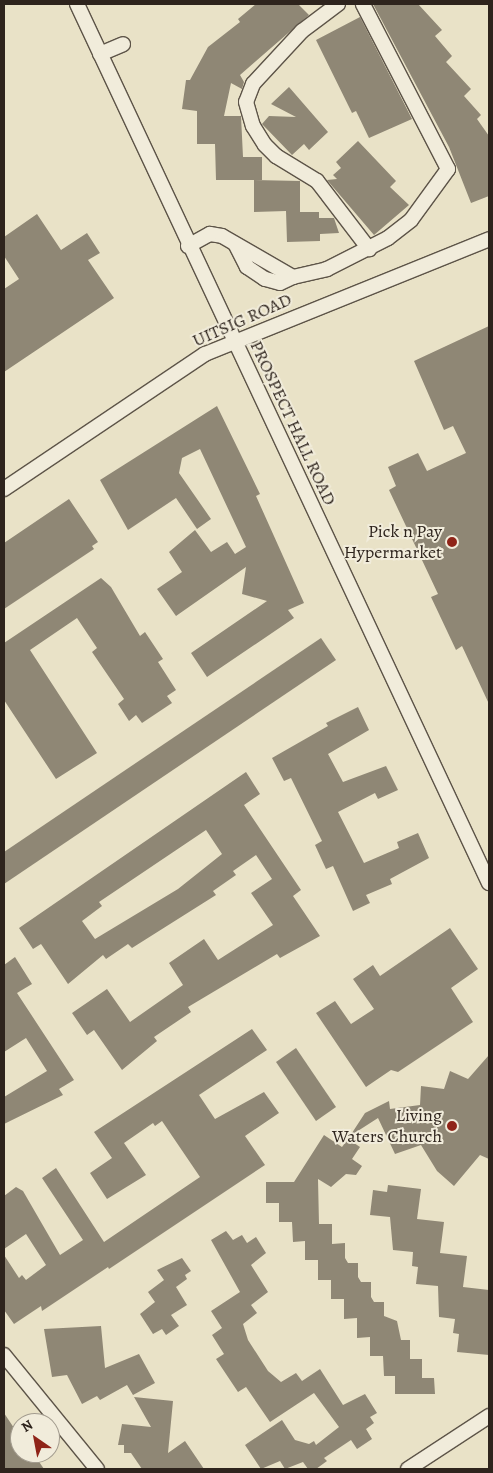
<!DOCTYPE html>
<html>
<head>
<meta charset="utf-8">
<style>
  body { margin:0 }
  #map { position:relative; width:493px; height:1473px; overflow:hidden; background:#e9e2c7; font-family:Alegreya,serif }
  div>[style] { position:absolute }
  .building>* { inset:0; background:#8f8775 }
  .roads { filter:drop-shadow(1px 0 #5d5448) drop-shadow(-1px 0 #5d5448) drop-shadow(0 1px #5d5448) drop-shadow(0 -1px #5d5448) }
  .minor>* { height:14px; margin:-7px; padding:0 7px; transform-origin:7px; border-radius:7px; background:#f1ecdb }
  .dots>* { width:14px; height:14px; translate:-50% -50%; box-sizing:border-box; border:2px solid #f1ecdb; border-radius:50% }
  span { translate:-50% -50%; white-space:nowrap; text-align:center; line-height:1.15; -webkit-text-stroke:4px #f1ecdb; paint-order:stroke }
  .street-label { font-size:18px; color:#2e241d }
  .poi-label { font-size:18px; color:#2e241d }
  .right { translate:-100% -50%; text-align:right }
  .frame { position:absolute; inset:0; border:5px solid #2e241d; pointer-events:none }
  .north { position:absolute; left:10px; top:1413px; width:50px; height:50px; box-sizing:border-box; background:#f1ecdb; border:1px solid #a39c8f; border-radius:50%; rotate:327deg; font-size:14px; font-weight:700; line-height:20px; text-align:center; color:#2e241d }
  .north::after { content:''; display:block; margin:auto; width:18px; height:22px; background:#8f2418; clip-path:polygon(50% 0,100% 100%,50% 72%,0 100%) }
</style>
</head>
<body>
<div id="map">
  <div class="building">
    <i style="clip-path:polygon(256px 4px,298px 4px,309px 15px,240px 75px,244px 82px,242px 89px,231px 83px,224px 116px,241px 116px,243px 157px,262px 157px,262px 180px,216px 180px,215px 144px,197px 144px,197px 111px,182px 109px,186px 80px,190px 80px,208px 47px,240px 22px,238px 19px)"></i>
    <i style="clip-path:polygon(373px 4px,418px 4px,442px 30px,435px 36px,452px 56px,446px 62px,471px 89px,464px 96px,481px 115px,477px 119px,489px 136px,489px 196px,471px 203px,449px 147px)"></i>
    <i style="clip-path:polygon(360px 17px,412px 119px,369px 138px,356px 111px,352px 113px,316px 40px)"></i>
    <i style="clip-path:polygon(289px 87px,328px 132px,309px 150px,304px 144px,292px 155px,262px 124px,269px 116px,296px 117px,271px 104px)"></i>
    <i style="clip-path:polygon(358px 141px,396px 181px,390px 187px,409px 205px,374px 235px,327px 180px,337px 179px,333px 175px,341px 168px,336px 162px)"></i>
    <i style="clip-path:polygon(254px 180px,300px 181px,300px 212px,319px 212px,319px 218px,334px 218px,339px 233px,320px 234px,320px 241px,287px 242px,286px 211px,254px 212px)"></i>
    <i style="clip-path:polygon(37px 214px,61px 250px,87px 233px,100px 253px,88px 260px,114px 298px,4px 372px,4px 289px,19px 279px,4px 256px,4px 237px)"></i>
    <i style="clip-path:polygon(489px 326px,489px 704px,462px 646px,456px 650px,431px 597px,438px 594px,389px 490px,396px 486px,388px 467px,418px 453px,427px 471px,466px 453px,453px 426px,444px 430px,414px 361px)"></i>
    <i style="clip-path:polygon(217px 406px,260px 494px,256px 496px,304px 603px,288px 610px,294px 618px,207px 677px,191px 653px,267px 601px,242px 594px,246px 567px,176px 616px,157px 589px,182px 572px,169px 552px,195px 530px,211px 552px,227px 542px,235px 554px,246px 547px,200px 449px,182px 458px,179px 473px,211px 519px,197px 529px,176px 498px,128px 530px,100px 480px)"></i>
    <i style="clip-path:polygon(69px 499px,98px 542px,92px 546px,94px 549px,4px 609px,4px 543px)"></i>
    <i style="clip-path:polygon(101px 578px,111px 587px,140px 636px,145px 632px,163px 659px,158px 662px,176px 690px,167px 696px,172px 703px,142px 723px,136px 715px,129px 721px,118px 704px,124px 699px,92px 652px,97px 648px,77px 618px,30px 650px,97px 753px,56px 779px,4px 700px,4px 643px)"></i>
    <i style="clip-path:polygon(321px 638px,336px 660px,4px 884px,4px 852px)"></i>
    <i style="clip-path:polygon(358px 707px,369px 730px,328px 754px,343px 782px,386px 766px,398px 790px,378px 799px,375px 793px,338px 812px,364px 863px,399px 848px,397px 842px,418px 833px,429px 858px,390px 879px,392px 884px,366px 895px,370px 903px,353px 911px,333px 866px,326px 869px,315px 845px,322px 841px,291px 778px,284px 781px,272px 758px,328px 726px,326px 723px)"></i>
    <i style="clip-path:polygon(evenodd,246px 772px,260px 794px,244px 805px,301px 890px,293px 896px,320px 936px,280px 958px,277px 954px,188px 1007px,191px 1012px,154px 1037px,157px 1041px,122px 1070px,94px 1030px,87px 1035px,72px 1013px,107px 989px,130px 1022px,183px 985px,169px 963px,204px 939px,218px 960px,273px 925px,251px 893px,272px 879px,256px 855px,233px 871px,236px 875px,213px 891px,216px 895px,132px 948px,128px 944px,106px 959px,103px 955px,68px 984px,41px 944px,33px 949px,19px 928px,246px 772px,206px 830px,222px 854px,178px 889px,95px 939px,82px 921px,102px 906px,99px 902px,206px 830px)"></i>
    <i style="clip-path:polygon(450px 928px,478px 969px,451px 988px,473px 1022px,398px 1072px,391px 1070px,366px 1087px,316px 1013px,335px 1001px,351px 1024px,374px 1009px,353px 979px,373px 965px,380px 976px)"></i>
    <i style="clip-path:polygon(15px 957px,32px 984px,17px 993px,74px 1080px,59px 1089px,63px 1095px,4px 1124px,4px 1097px,47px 1071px,26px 1038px,4px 1052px,4px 965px)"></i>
    <i style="clip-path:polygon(252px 1029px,267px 1050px,199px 1095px,215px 1119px,264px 1092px,279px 1113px,245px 1136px,265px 1165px,109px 1269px,108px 1267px,42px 1311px,41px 1306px,14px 1324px,4px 1310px,4px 1255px,19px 1278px,22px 1275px,26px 1280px,46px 1265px,26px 1234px,4px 1249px,4px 1196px,16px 1187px,23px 1191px,60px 1255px,83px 1240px,42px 1178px,56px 1168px,104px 1242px,200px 1177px,162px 1121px,155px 1126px,153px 1123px,124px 1143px,146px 1175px,107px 1199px,90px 1173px,112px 1158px,94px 1132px)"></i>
    <i style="clip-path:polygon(296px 1048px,336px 1107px,316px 1121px,276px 1062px)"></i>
    <i style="clip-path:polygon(489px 1055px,489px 1159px,480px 1155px,454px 1186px,437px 1171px,421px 1145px,395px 1154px,378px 1118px,350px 1136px,365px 1113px,389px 1101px,390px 1109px,420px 1105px,421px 1086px,444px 1089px,450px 1071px,468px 1079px)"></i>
    <i style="clip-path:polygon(324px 1135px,342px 1147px,348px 1139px,360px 1147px,352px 1159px,362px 1166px,356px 1175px,346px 1174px,331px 1187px,318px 1179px,319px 1224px,332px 1224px,332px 1244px,345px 1243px,345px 1258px,348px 1263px,358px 1263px,358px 1277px,361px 1282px,371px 1282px,371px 1297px,374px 1302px,384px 1302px,384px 1316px,397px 1321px,401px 1340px,410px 1340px,410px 1359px,422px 1359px,422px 1378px,434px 1378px,435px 1394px,395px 1394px,395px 1376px,384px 1376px,383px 1356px,370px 1356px,370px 1337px,357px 1338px,357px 1318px,344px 1319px,344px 1299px,331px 1299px,331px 1280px,318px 1280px,318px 1260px,305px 1260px,305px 1241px,293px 1242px,292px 1222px,279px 1222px,279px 1203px,266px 1203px,266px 1182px,294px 1182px)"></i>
    <i style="clip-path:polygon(388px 1185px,421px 1189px,417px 1219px,444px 1222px,440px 1253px,467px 1256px,463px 1287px,489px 1290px,489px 1355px,457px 1352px,459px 1334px,453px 1333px,455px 1319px,439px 1317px,438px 1286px,416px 1284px,418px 1267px,412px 1266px,413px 1252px,393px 1250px,390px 1217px,370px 1215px,373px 1190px,387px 1192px)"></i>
    <i style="clip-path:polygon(226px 1231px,233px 1240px,242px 1235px,247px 1243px,256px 1237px,266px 1253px,251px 1265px,268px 1292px,251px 1305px,257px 1313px,243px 1324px,248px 1340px,268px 1371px,281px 1382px,296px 1373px,302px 1381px,320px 1369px,343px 1405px,365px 1394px,377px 1413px,370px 1417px,374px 1423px,366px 1429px,372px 1439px,357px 1449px,351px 1440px,324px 1458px,327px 1461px,316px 1469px,308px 1469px,303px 1462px,285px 1469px,280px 1461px,261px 1469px,245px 1445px,282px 1420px,295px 1440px,309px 1444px,314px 1441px,316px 1445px,339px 1427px,314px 1393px,270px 1422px,246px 1387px,238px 1392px,216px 1359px,224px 1354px,212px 1335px,222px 1328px,211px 1311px,240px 1292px,211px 1240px)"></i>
    <i style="clip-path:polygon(182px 1258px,191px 1271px,185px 1275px,187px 1279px,176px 1287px,187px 1305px,171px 1315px,179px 1326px,166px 1335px,162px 1329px,153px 1334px,140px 1314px,155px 1302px,148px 1292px,164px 1280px,157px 1270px)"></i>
    <i style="clip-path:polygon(101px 1326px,105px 1368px,139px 1354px,155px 1383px,133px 1395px,127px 1385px,100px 1400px,97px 1396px,82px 1404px,67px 1375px,52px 1377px,44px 1329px)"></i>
    <i style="clip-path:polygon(134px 1397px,173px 1401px,168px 1453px,185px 1441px,204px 1469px,142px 1469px,131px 1453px,124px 1453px,124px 1445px,118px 1445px,122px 1424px,151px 1427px)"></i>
    <i style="clip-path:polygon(4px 1413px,20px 1437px,20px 1453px,33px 1453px,44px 1469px,4px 1469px)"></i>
  </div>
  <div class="roads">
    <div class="minor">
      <i style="left:77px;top:4px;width:971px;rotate:64.89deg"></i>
      <i style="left:338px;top:4px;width:45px;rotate:143.1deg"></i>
      <i style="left:302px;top:31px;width:72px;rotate:132.8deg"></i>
      <i style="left:253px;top:84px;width:19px;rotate:111deg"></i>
      <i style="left:246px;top:102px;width:25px;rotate:74deg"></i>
      <i style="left:253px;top:126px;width:22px;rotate:58deg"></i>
      <i style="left:265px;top:145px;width:16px;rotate:45deg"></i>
      <i style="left:276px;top:156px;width:48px;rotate:31.4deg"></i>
      <i style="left:317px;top:181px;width:86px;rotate:52.6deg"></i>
      <i style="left:100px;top:54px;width:25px;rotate:-23deg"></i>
      <i style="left:188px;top:246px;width:25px;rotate:-29deg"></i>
      <i style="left:210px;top:234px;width:12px;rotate:9deg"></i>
      <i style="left:222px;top:236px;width:82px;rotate:30deg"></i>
      <i style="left:293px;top:277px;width:14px;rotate:155deg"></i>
      <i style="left:280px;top:283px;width:16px;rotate:-165deg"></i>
      <i style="left:265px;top:279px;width:22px;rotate:-146deg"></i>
      <i style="left:247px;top:267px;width:25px;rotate:-117deg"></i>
      <i style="left:293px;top:277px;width:35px;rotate:-13deg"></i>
      <i style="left:327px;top:269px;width:68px;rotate:-26.9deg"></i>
      <i style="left:388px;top:238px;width:29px;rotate:-38deg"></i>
      <i style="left:411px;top:220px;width:63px;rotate:-54deg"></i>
      <i style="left:448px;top:169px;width:186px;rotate:-117.3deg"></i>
      <i style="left:4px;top:489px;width:242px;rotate:-33.9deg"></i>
      <i style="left:205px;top:354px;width:306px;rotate:-22deg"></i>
      <i style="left:4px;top:1355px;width:147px;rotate:50.8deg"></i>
      <i style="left:408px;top:1469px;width:97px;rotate:-33.2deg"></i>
    </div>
  </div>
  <div class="dots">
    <i style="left:452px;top:542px;background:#8f2418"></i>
    <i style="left:452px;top:1126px;background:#8f2418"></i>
  </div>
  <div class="street-label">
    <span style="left:242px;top:320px;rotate:-24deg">UITSIG ROAD</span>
    <span style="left:293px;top:423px;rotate:65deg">PROSPECT HALL ROAD</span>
  </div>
  <div class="poi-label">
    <span class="right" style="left:442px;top:542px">Pick n Pay<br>Hypermarket</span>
    <span class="right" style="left:442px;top:1126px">Living<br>Waters Church</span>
  </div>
  <div class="frame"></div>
  <div class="north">N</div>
</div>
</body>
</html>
